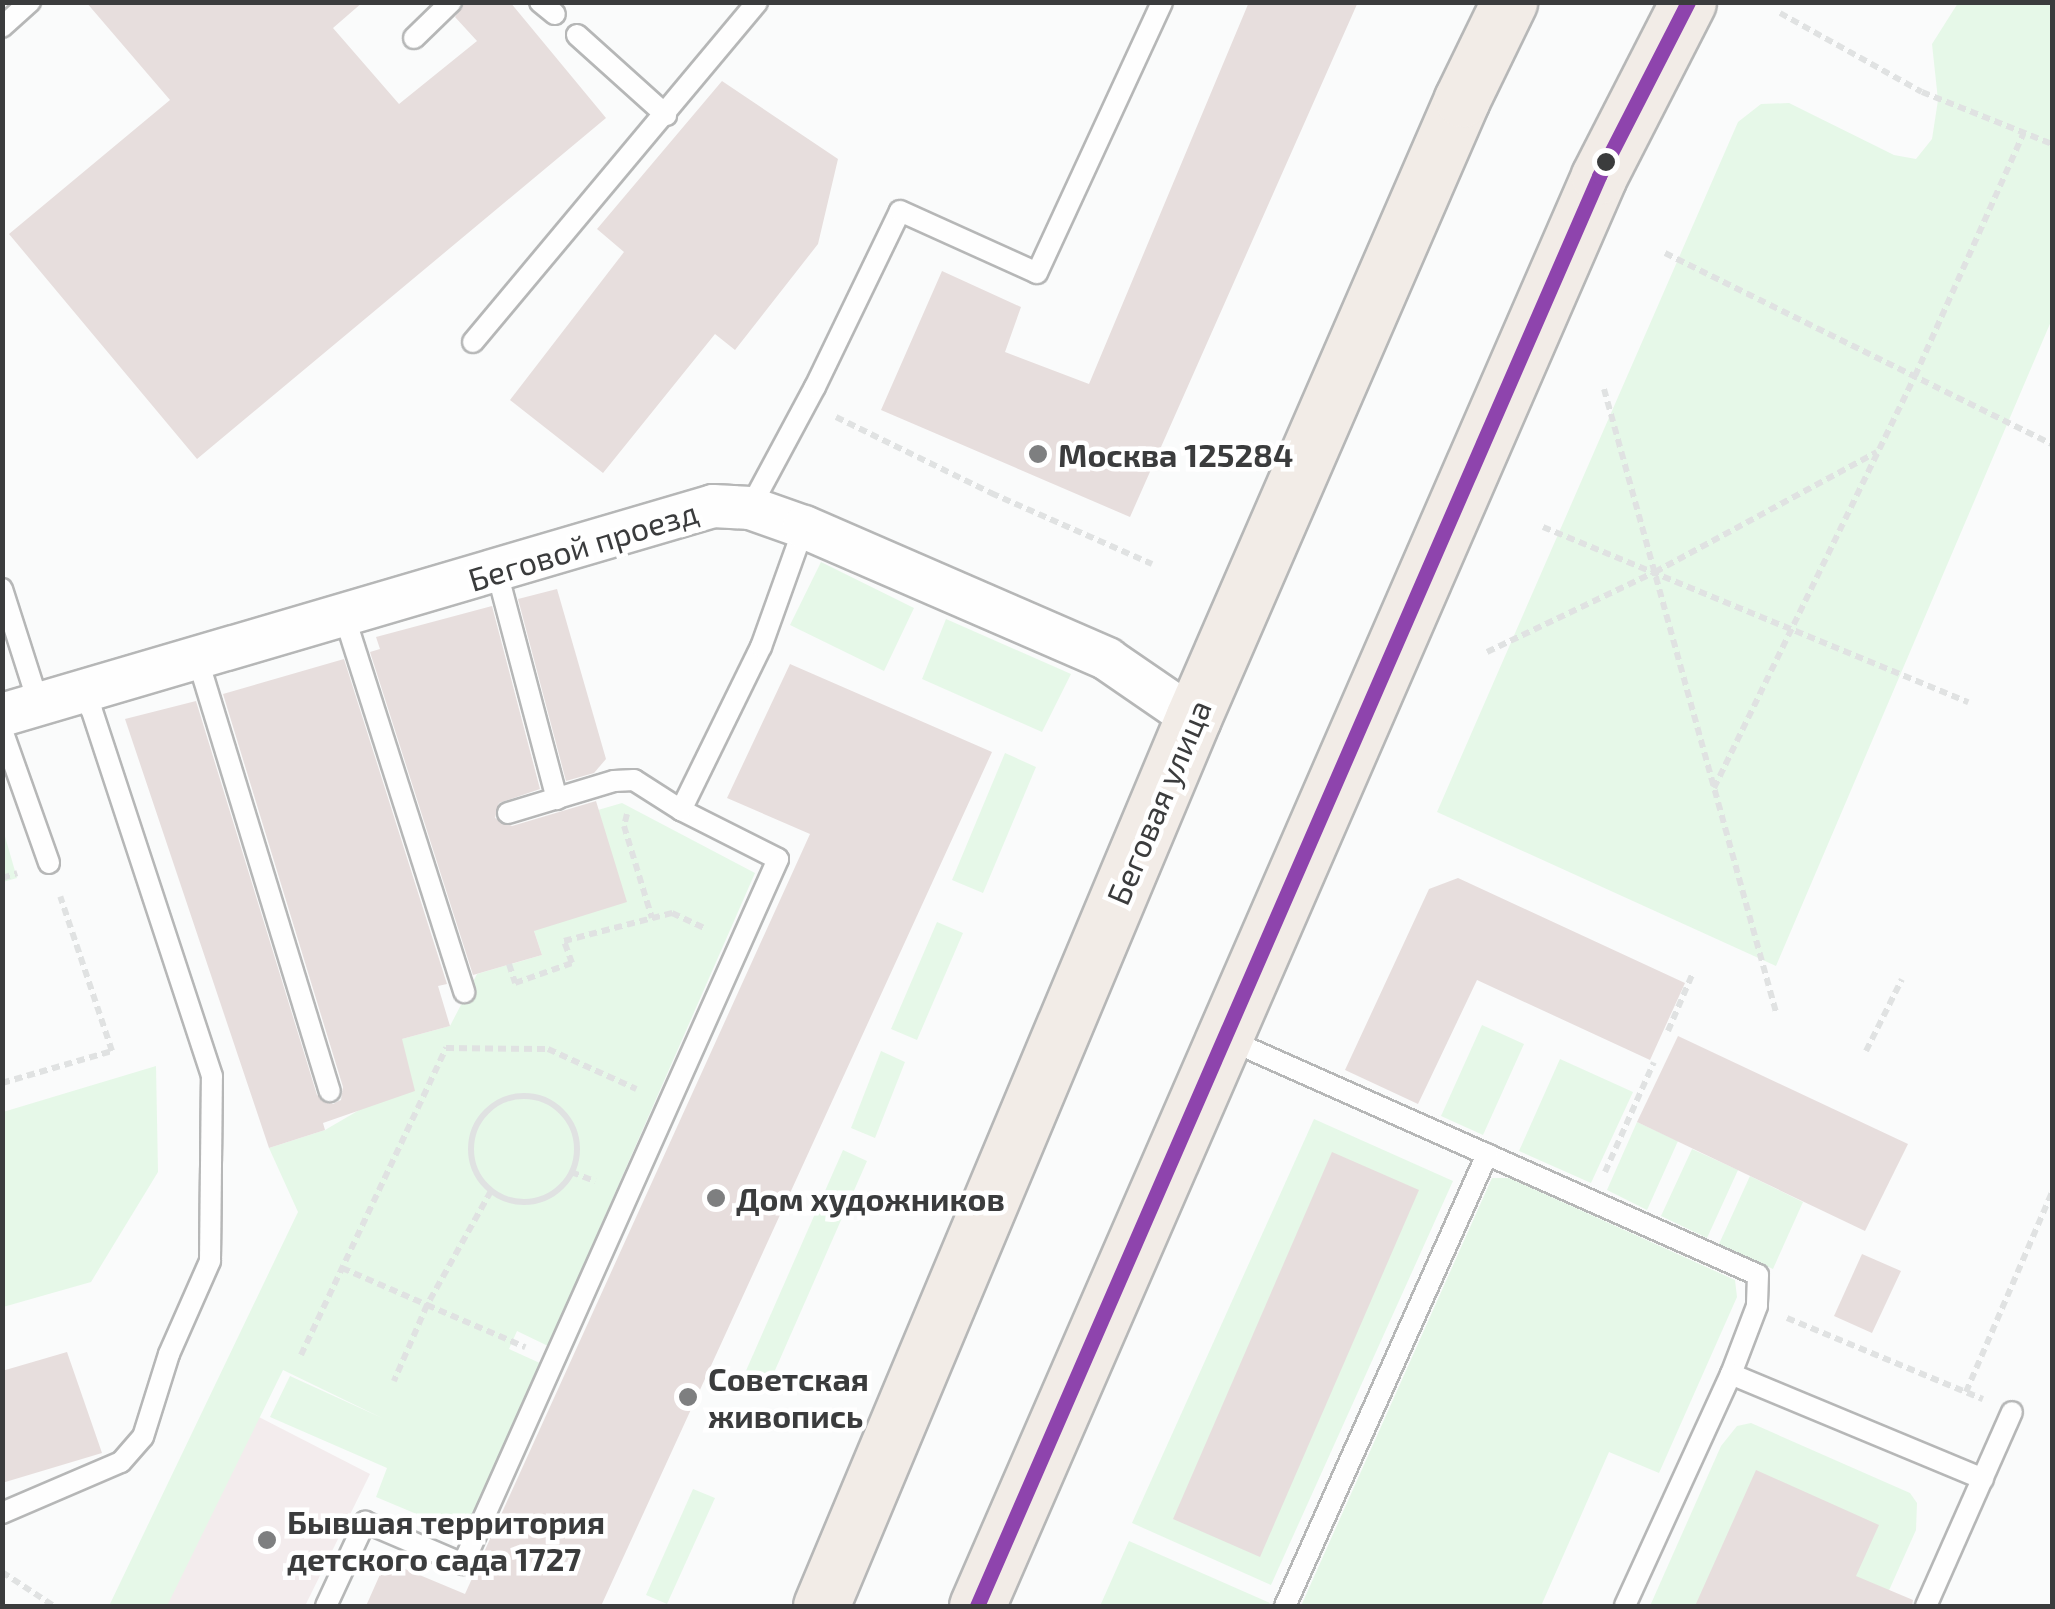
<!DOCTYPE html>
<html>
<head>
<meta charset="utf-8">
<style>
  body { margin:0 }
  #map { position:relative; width:2055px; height:1609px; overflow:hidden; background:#fafbfb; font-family:"Exo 2",sans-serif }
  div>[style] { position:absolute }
  .education>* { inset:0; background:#f3eced }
  .green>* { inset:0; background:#e6f8e8 }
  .building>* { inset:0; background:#e7dedd }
  .path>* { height:6px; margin-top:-3px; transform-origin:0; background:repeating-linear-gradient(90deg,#e0e2e2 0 8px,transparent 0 13px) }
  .path>.ring { margin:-3px; padding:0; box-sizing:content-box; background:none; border:6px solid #e0e2e2; border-radius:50% }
  .roads { filter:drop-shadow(2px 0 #b6b7b7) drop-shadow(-2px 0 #b6b7b7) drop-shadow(0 2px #b6b7b7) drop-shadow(0 -2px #b6b7b7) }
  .lane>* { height:20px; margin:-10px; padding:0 10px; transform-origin:10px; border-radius:10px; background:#fefefe }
  .street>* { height:42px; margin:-21px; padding:0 21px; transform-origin:21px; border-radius:21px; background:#fefefe }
  .primary>* { height:55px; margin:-27.5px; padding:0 27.5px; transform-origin:27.5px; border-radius:27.5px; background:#f2ece7 }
  .bus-1>* { height:15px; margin:-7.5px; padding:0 7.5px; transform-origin:7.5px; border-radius:7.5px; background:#8e44ad }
  .dots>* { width:28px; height:28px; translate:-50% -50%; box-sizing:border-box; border:5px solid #fff; border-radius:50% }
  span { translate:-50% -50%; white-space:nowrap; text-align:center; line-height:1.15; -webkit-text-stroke:9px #fff; paint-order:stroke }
  .poi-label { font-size:32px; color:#3b3c3d; font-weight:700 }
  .left { translate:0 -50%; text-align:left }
  .street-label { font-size:32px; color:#3b3c3d }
  .frame { position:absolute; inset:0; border:5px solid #3b3c3d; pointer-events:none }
</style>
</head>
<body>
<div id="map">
  <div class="education">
    <i style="clip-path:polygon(255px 1415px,370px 1474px,305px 1606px,166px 1606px)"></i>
  </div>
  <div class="green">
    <i style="clip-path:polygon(1958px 3px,2052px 3px,2052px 319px,1776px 966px,1437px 812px,1738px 122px,1761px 104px,1789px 103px,1894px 155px,1916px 159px,1932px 139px,1938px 100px,1932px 44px)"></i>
    <i style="clip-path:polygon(821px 562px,914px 608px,884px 671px,790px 625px)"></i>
    <i style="clip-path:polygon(946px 619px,1071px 674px,1042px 732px,922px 679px)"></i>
    <i style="clip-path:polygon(1005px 753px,1036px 767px,983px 893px,952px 880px)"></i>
    <i style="clip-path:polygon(622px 803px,755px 873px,548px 1346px,517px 1331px,509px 1349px,542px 1364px,469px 1536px,376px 1497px,387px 1468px,270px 1417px,290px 1376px,382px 1418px,283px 1370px,167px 1606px,109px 1606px,298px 1212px,269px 1148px,325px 1130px,361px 1109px,402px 1039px,450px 1026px,477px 974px,542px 955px,534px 931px,598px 810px)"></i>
    <i style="clip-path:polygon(2px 826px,17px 878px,3px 882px,2px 882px)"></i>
    <i style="clip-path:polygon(937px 922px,963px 933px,917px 1040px,891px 1029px)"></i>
    <i style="clip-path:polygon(1482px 1025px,1524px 1044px,1483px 1135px,1441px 1116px)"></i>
    <i style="clip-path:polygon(881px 1051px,905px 1062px,875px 1138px,851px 1128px)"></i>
    <i style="clip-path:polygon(1560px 1059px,1633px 1092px,1591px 1183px,1519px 1151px)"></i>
    <i style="clip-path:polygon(156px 1066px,158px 1172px,91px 1282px,3px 1307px,3px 1112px)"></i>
    <i style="clip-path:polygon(1314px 1119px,1453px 1181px,1271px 1585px,1132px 1523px)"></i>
    <i style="clip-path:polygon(1637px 1122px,1678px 1141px,1647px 1210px,1607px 1190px)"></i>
    <i style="clip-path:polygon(1692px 1149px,1738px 1170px,1707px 1238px,1661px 1216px)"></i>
    <i style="clip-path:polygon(843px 1150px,867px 1161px,769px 1384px,745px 1373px)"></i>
    <i style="clip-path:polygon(1750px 1176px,1803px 1202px,1773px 1269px,1719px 1244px)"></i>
    <i style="clip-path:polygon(1492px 1178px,1509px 1178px,1735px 1280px,1737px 1297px,1659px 1473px,1609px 1452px,1541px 1606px,1301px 1606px)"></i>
    <i style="clip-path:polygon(1751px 1423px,1910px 1493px,1917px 1503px,1916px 1530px,1882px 1606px,1650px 1606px,1721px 1446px,1737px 1426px)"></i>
    <i style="clip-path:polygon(693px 1489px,715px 1498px,667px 1604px,646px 1595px)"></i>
    <i style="clip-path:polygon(1129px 1541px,1270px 1603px,1268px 1606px,1100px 1606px)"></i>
  </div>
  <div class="building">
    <i style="clip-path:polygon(86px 2px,363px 2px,333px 28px,399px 104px,477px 41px,455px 17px,464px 2px,510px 2px,606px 118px,197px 459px,9px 234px,170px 100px)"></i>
    <i style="clip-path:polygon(1249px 2px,1358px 2px,1130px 517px,881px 410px,942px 271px,1021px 307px,1005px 352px,1089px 384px)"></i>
    <i style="clip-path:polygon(722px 81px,838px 159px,818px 244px,735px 350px,715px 334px,603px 473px,510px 400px,624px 252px,597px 229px)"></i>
    <i style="clip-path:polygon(557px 589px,606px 759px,594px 773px,566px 781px,518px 599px)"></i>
    <i style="clip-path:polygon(492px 606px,540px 789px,499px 803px,495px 818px,512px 826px,596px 801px,627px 902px,534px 931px,542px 955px,473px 975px,370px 652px,380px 649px,376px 637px)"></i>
    <i style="clip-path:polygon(344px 659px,447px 984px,438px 986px,450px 1026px,402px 1039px,415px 1091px,323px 1123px,325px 1130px,269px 1148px,125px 719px,196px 701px,317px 1095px,333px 1104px,341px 1100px,343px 1087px,223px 694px)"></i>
    <i style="clip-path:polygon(790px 664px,992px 752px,601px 1606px,366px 1606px,386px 1561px,465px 1594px,810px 834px,727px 798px)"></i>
    <i style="clip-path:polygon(1458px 878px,1685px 983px,1650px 1060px,1477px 980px,1418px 1104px,1345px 1070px,1429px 889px)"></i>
    <i style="clip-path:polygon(1678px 1036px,1908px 1144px,1865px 1231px,1637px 1122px)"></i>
    <i style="clip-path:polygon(1332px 1152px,1419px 1190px,1260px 1557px,1173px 1519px)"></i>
    <i style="clip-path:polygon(1862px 1254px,1901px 1271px,1872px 1333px,1834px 1316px)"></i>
    <i style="clip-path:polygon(67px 1352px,102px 1453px,2px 1483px,2px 1371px)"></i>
    <i style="clip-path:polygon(1756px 1470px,1879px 1525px,1856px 1576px,1913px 1600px,1912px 1606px,1695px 1606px)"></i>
  </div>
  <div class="path">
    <i style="left:1780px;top:13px;width:162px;rotate:29.1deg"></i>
    <i style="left:1922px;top:92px;width:140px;rotate:21.8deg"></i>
    <i style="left:1665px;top:253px;width:432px;rotate:26.3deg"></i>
    <i style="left:1604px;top:389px;width:646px;rotate:74.57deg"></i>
    <i style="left:836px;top:417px;width:173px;rotate:26.1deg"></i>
    <i style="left:991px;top:493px;width:176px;rotate:23.8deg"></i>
    <i style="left:1543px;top:527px;width:460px;rotate:22.4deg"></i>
    <i style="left:1487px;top:652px;width:186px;rotate:-25.5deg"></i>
    <i style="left:1655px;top:572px;width:252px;rotate:-28.4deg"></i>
    <i style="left:1714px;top:788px;width:458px;rotate:-64deg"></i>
    <i style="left:1915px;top:376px;width:265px;rotate:-65.9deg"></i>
    <i style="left:627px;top:814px;width:12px;rotate:104deg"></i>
    <i style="left:624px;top:826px;width:96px;rotate:73.1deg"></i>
    <i style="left:2px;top:878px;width:16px;rotate:-18deg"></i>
    <i style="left:509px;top:964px;width:20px;rotate:72deg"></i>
    <i style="left:515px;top:983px;width:60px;rotate:-19.3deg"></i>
    <i style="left:572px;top:963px;width:23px;rotate:-110deg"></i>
    <i style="left:564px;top:941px;width:112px;rotate:-14.5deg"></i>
    <i style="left:672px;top:913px;width:38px;rotate:25deg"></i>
    <i style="left:1668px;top:1031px;width:61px;rotate:-66.8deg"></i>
    <i style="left:1866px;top:1051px;width:80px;rotate:-63.4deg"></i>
    <i style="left:2px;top:1083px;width:115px;rotate:-16.2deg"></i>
    <i style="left:112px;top:1051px;width:163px;rotate:-108.5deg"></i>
    <i class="ring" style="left:471px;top:1096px;width:100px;height:100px"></i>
    <i style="left:571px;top:1172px;width:26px;rotate:21deg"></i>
    <i style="left:1605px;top:1172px;width:120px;rotate:-66deg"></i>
    <i style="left:491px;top:1191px;width:131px;rotate:119.3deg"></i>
    <i style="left:427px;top:1305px;width:107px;rotate:23.2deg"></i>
    <i style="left:342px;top:1268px;width:93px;rotate:23.5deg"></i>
    <i style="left:427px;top:1305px;width:83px;rotate:113.5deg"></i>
    <i style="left:1787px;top:1318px;width:212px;rotate:22.5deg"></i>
    <i style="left:301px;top:1355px;width:340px;rotate:-64.7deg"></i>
    <i style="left:446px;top:1048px;width:102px;rotate:0.6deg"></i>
    <i style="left:548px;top:1049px;width:97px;rotate:24.4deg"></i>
    <i style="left:1966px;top:1392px;width:218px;rotate:-66.7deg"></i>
    <i style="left:2px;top:1572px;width:62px;rotate:33.2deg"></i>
  </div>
  <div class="roads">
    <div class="lane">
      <i style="left:540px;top:2px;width:19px;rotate:39deg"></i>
      <i style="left:2px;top:27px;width:38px;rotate:-42deg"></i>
      <i style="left:577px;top:35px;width:120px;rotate:42deg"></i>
      <i style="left:414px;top:38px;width:52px;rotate:-44.2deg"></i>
      <i style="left:473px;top:342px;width:443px;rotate:-50.1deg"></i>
      <i style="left:750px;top:508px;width:137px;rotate:-61.8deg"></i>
      <i style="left:815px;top:387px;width:195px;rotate:-64.2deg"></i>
      <i style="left:900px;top:211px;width:150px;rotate:24.3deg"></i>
      <i style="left:1037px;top:273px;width:298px;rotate:-65.2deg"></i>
      <i style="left:497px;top:572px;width:235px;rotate:75.2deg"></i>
      <i style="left:2px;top:589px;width:122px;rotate:72.3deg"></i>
      <i style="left:344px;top:615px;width:396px;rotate:72.3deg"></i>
      <i style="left:197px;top:657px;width:454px;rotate:73deg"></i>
      <i style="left:2px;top:730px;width:141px;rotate:70.5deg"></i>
      <i style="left:508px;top:813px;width:111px;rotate:-16.8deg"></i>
      <i style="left:614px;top:781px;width:20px;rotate:-3deg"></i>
      <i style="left:634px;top:780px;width:56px;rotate:32.6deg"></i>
      <i style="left:1225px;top:1038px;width:583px;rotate:23.97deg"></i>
      <i style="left:1758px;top:1275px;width:31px;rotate:92deg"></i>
      <i style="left:1757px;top:1306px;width:73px;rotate:110.9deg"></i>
      <i style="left:1731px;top:1374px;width:255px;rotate:114.6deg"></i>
      <i style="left:1731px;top:1374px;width:273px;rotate:22.6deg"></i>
      <i style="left:2px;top:1513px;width:129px;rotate:-23.2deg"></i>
      <i style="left:121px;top:1462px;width:33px;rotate:-49deg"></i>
      <i style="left:143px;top:1437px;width:87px;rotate:-72.6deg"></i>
      <i style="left:169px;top:1354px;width:102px;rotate:-66.2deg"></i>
      <i style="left:210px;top:1261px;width:185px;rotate:-89.4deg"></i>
      <i style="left:212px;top:1076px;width:384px;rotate:-108.2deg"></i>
      <i style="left:92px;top:711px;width:20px;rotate:-117deg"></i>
      <i style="left:326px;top:1606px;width:93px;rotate:-65.1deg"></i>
      <i style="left:365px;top:1522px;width:107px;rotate:23.2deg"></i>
      <i style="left:463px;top:1564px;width:772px;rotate:-65.92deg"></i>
      <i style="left:778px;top:859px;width:109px;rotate:-153.2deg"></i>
      <i style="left:681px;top:810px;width:182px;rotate:-63.9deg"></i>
      <i style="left:761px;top:647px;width:127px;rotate:-70.3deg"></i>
      <i style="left:1285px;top:1606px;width:495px;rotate:-65.9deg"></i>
      <i style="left:1926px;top:1606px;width:212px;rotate:-66.1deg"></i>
    </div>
    <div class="street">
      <i style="left:2px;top:715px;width:741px;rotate:-16.38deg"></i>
      <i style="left:713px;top:506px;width:37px;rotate:3deg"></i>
      <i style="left:750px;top:508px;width:57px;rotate:19.4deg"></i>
      <i style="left:804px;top:527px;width:331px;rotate:23.5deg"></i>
      <i style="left:1107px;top:659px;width:104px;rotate:34.5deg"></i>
    </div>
    <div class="primary">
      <i style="left:821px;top:1606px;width:963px;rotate:-67.27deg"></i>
      <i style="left:1193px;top:718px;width:675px;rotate:-66.51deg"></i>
      <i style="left:1462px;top:99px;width:108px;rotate:-64.1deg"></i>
      <i style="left:977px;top:1606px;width:1559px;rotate:-66.49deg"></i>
      <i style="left:1599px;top:176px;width:195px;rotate:-62.9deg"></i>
    </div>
  </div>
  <div class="bus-1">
    <i style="left:977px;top:1606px;width:1559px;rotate:-66.49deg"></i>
    <i style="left:1599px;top:176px;width:195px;rotate:-62.9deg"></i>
  </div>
  <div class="dots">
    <i style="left:1606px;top:162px;background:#3b3c3d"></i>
    <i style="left:1038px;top:454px;background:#7e7f80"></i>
    <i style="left:716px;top:1198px;background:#7e7f80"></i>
    <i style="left:688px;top:1397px;background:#7e7f80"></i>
    <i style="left:267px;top:1540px;background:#7e7f80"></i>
  </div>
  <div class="poi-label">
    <span class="left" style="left:1058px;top:454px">Москва 125284</span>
    <span class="left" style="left:736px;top:1198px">Дом художников</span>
    <span class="left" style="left:708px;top:1397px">Советская<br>живопись</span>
    <span class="left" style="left:287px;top:1540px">Бывшая территория<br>детского сада 1727</span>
  </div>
  <div class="street-label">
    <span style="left:583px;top:545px;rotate:-17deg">Беговой проезд</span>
    <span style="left:1158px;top:802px;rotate:-67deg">Беговая улица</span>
  </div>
  <div class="frame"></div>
</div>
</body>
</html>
